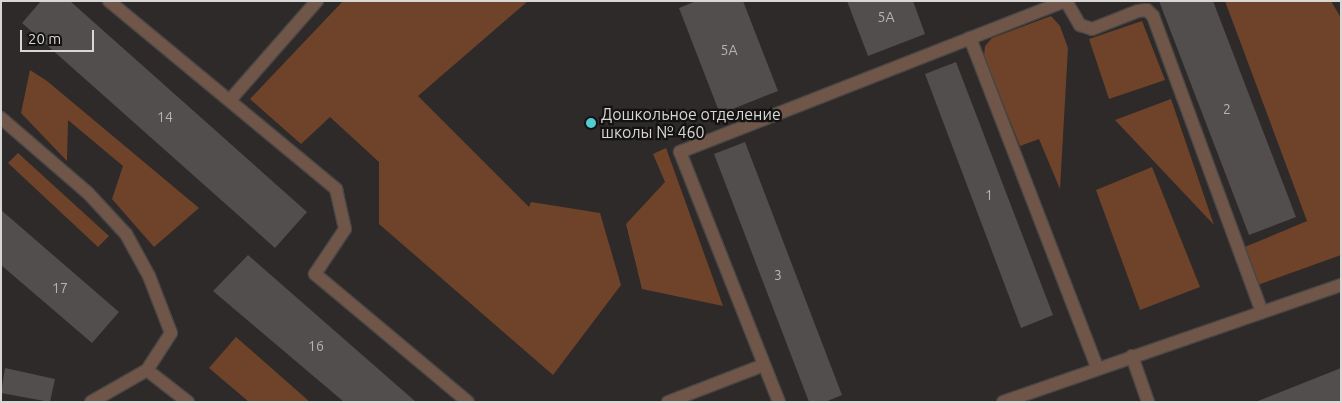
<!DOCTYPE html>
<html>
<head>
<meta charset="utf-8">
<style>
  body { margin:0 }
  #map { position:relative; width:1342px; height:403px; overflow:hidden; background:#2d2a29; font-family:Ubuntu,sans-serif }
  div>[style] { position:absolute }
  .green>* { inset:0; background:#6e432a }
  .building>* { inset:0; background:#514e4d }
  .roads { filter:drop-shadow(1px 0 #484645) drop-shadow(-1px 0 #484645) drop-shadow(0 1px #484645) drop-shadow(0 -1px #484645) }
  .service>* { height:12px; margin:-6px; padding:0 6px; transform-origin:6px; border-radius:6px; background:#6f5648 }
  .minor>* { height:12px; margin:-6px; padding:0 6px; transform-origin:6px; border-radius:6px; background:#6f5648 }
  .dots>* { width:14px; height:14px; translate:-50% -50%; box-sizing:border-box; border:2px solid #141312; border-radius:50% }
  span { translate:-50% -50%; white-space:nowrap; text-align:center; line-height:1.15; -webkit-text-stroke:4.5px #141312; paint-order:stroke }
  .number-label { font-size:14px; color:#b6b5b4 }
  .number-label span { -webkit-text-stroke-width:0 }
  .poi-label { font-size:16px; color:#d8d7d6 }
  .left { translate:0 -50%; text-align:left }
  .frame { position:absolute; inset:0; border:2px solid #d8d7d6; pointer-events:none }
  .scale { position:absolute; left:20px; top:30px; width:74px; height:22px; box-sizing:border-box; border:2px solid #d8d7d6; border-top:0; padding-left:6px; font-size:15px; line-height:18px; white-space:nowrap; color:#d8d7d6; -webkit-text-stroke:4px #141312; paint-order:stroke }
</style>
</head>
<body>
<div id="map">
  <div class="green">
    <i style="clip-path:polygon(343px 1px,528px 1px,418px 96px,529px 207px,531px 202px,600px 213px,621px 285px,553px 375px,379px 224px,379px 162px,330px 117px,301px 144px,250px 99px)"></i>
    <i style="clip-path:polygon(1225px 1px,1331px 1px,1341px 18px,1341px 255px,1255px 286px,1240px 249px,1307px 221px)"></i>
    <i style="clip-path:polygon(1051px 16px,1060px 26px,1068px 48px,1060px 189px,1039px 139px,1020px 146px,984px 56px,985px 46px,992px 38px)"></i>
    <i style="clip-path:polygon(1142px 21px,1165px 80px,1109px 99px,1089px 39px)"></i>
    <i style="clip-path:polygon(30px 70px,47px 81px,199px 208px,154px 247px,112px 199px,123px 166px,68px 120px,67px 161px,21px 113px)"></i>
    <i style="clip-path:polygon(1171px 99px,1214px 225px,1115px 120px)"></i>
    <i style="clip-path:polygon(666px 148px,723px 306px,642px 289px,626px 224px,665px 182px,653px 154px)"></i>
    <i style="clip-path:polygon(18px 153px,109px 236px,98px 247px,8px 163px)"></i>
    <i style="clip-path:polygon(1152px 167px,1200px 287px,1140px 310px,1096px 190px)"></i>
    <i style="clip-path:polygon(236px 337px,310px 402px,249px 402px,209px 368px)"></i>
  </div>
  <div class="building">
    <i style="clip-path:polygon(41px 1px,70px 1px,307px 212px,275px 248px,22px 23px)"></i>
    <i style="clip-path:polygon(696px 1px,743px 1px,778px 91px,720px 114px,679px 8px)"></i>
    <i style="clip-path:polygon(847px 1px,913px 1px,925px 34px,868px 56px)"></i>
    <i style="clip-path:polygon(1159px 1px,1213px 1px,1296px 217px,1249px 235px)"></i>
    <i style="clip-path:polygon(956px 62px,1053px 315px,1021px 328px,925px 74px)"></i>
    <i style="clip-path:polygon(745px 142px,842px 395px,825px 402px,809px 402px,714px 154px)"></i>
    <i style="clip-path:polygon(1px 210px,119px 312px,92px 343px,1px 265px)"></i>
    <i style="clip-path:polygon(248px 255px,416px 402px,344px 402px,213px 291px)"></i>
    <i style="clip-path:polygon(5px 368px,55px 379px,50px 402px,1px 393px)"></i>
    <i style="clip-path:polygon(1341px 368px,1341px 402px,1259px 402px,1258px 401px)"></i>
  </div>
  <div class="roads">
    <div class="service">
      <i style="left:109px;top:1px;width:295px;rotate:39.6deg"></i>
      <i style="left:336px;top:189px;width:41px;rotate:77.3deg"></i>
      <i style="left:345px;top:229px;width:54px;rotate:123.7deg"></i>
      <i style="left:315px;top:274px;width:199px;rotate:39.9deg"></i>
      <i style="left:1066px;top:1px;width:28px;rotate:60deg"></i>
      <i style="left:1080px;top:25px;width:13px;rotate:18deg"></i>
      <i style="left:1092px;top:29px;width:49px;rotate:-21.4deg"></i>
      <i style="left:1138px;top:11px;width:9px;rotate:-6deg"></i>
      <i style="left:1147px;top:10px;width:8px;rotate:45deg"></i>
      <i style="left:1153px;top:16px;width:315px;rotate:69.8deg"></i>
      <i style="left:970px;top:38px;width:353px;rotate:68.9deg"></i>
      <i style="left:230px;top:100px;width:132px;rotate:-48.7deg"></i>
      <i style="left:1px;top:118px;width:115px;rotate:40.8deg"></i>
      <i style="left:88px;top:193px;width:56px;rotate:47.2deg"></i>
      <i style="left:126px;top:234px;width:48px;rotate:61.3deg"></i>
      <i style="left:149px;top:276px;width:61px;rotate:68.9deg"></i>
      <i style="left:171px;top:333px;width:44px;rotate:123deg"></i>
      <i style="left:147px;top:370px;width:52px;rotate:38deg"></i>
      <i style="left:1132px;top:356px;width:49px;rotate:70.8deg"></i>
      <i style="left:91px;top:402px;width:64px;rotate:-29.7deg"></i>
      <i style="left:668px;top:402px;width:103px;rotate:-21.1deg"></i>
      <i style="left:779px;top:402px;width:269px;rotate:-111.6deg"></i>
      <i style="left:680px;top:152px;width:414px;rotate:-21.4deg"></i>
    </div>
    <div class="minor">
      <i style="left:1003px;top:402px;width:358px;rotate:-19.1deg"></i>
    </div>
  </div>
  <div class="dots">
    <i style="left:591px;top:123px;background:#51ccd3"></i>
  </div>
  <div class="number-label">
    <span style="left:886px;top:17px">5А</span>
    <span style="left:729px;top:50px">5А</span>
    <span style="left:1227px;top:109px">2</span>
    <span style="left:165px;top:117px">14</span>
    <span style="left:989px;top:195px">1</span>
    <span style="left:778px;top:275px">3</span>
    <span style="left:60px;top:288px">17</span>
    <span style="left:316px;top:346px">16</span>
  </div>
  <div class="poi-label">
    <span class="left" style="left:601px;top:123px">Дошкольное отделение<br>школы № 460</span>
  </div>
  <div class="frame"></div>
  <div class="scale">20 m</div>
</div>
</body>
</html>
